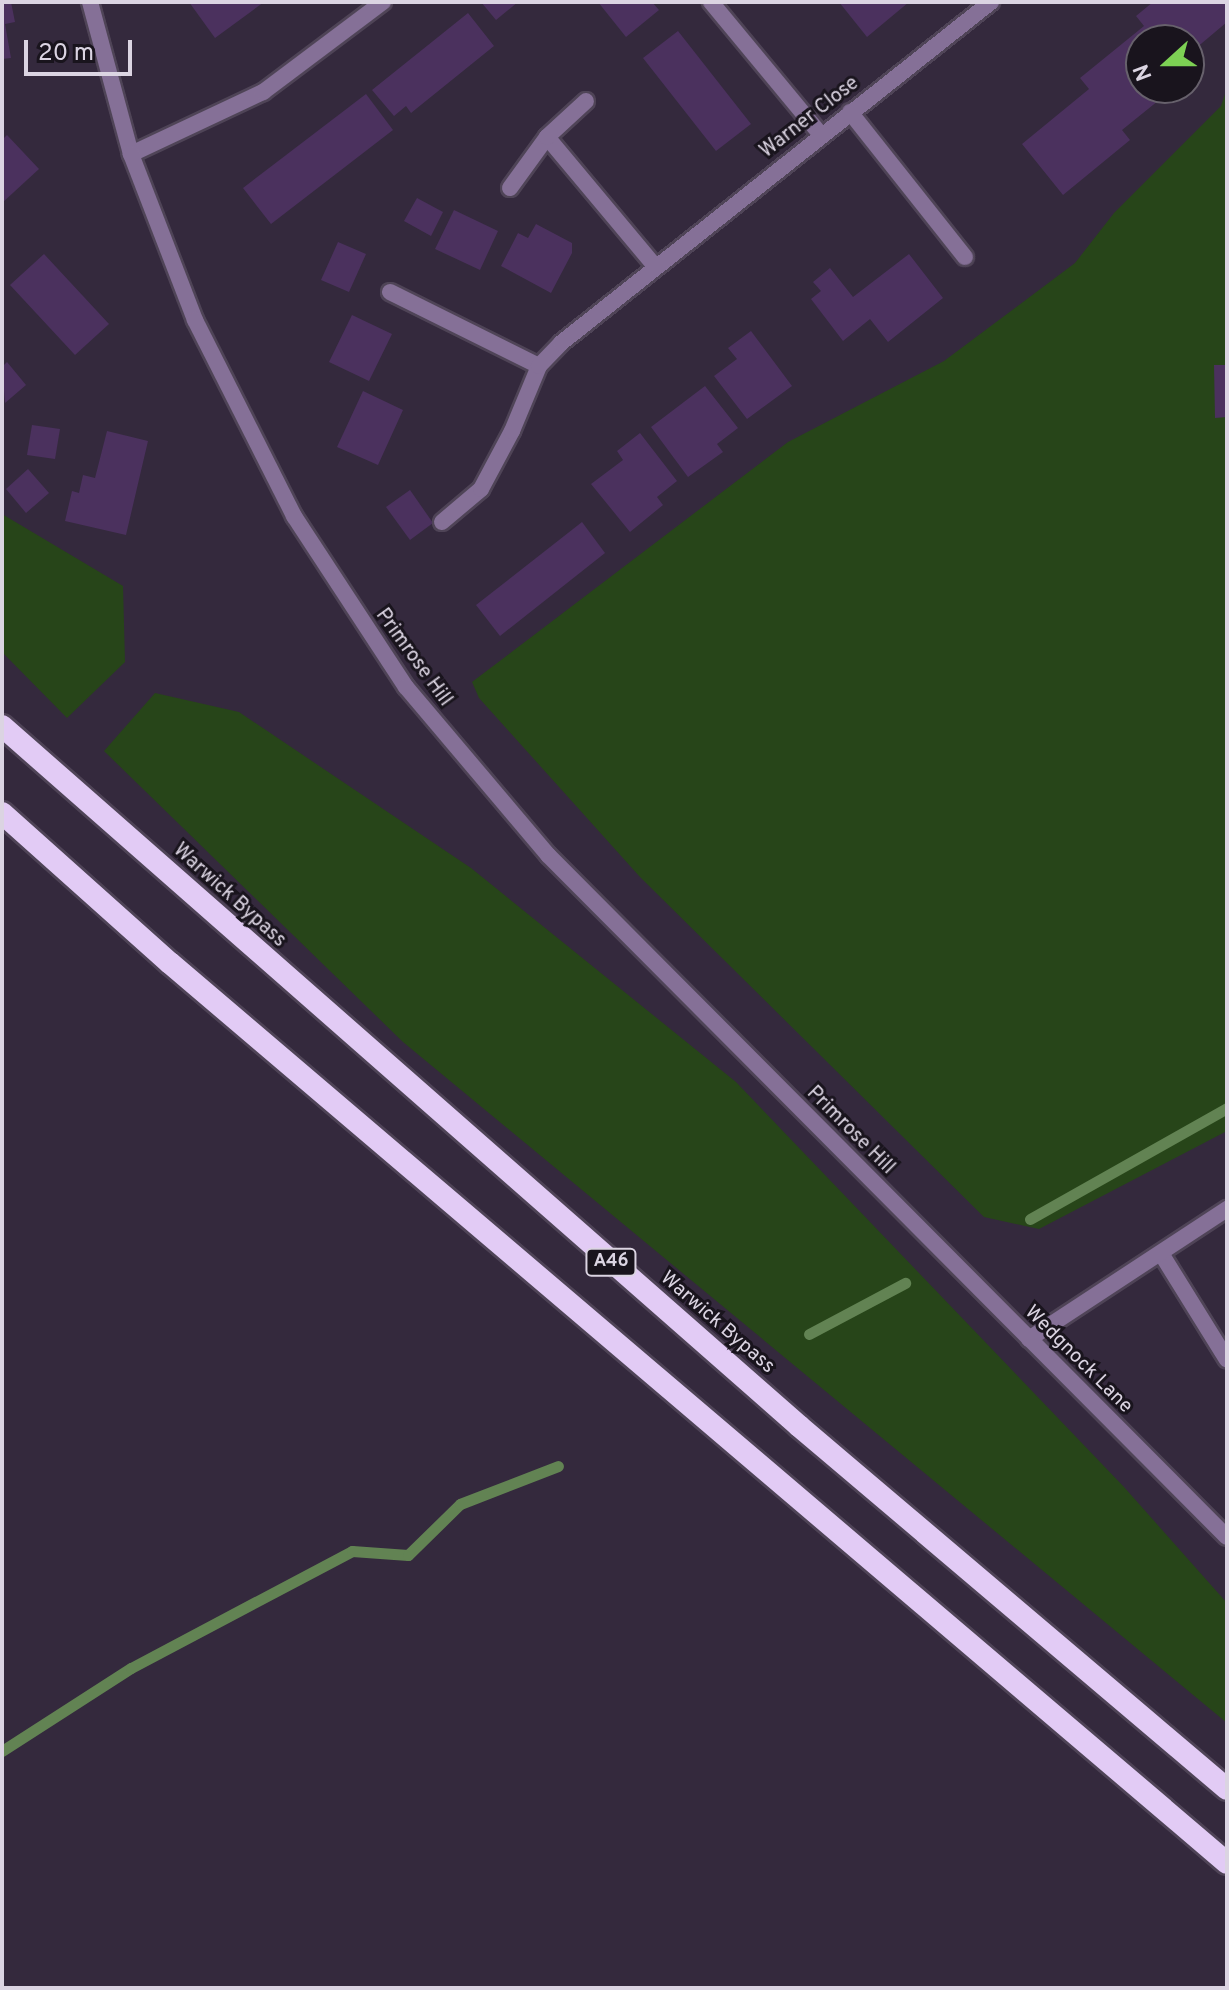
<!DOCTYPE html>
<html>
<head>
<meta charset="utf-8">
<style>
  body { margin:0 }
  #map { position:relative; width:1229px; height:1990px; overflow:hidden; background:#34293d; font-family:Overpass,sans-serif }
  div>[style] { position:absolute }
  .green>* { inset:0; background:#274519 }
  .stream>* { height:11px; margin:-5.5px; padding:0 5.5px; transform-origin:5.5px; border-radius:5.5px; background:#628353 }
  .building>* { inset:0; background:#4b315e }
  .roads { filter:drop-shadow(2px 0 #4f4457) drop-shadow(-2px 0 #4f4457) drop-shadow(0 2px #4f4457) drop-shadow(0 -2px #4f4457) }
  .service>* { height:16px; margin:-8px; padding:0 8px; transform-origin:8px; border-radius:8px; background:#857097 }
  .minor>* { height:16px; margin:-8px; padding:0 8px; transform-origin:8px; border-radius:8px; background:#857097 }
  .tertiary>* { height:16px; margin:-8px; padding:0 8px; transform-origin:8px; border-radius:8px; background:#857097 }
  .trunk>* { height:22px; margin:-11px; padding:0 11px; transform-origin:11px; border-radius:11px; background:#e2cbf5 }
  span { translate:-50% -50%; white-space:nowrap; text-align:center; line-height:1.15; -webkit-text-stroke:6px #19141d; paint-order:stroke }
  .shield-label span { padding:2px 6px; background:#19141d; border:2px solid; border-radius:6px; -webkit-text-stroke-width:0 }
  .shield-label { font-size:18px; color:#dbd4e2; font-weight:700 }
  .street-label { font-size:20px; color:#dbd4e2 }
  .frame { position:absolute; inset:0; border:4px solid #dbd4e2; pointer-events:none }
  .north { position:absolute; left:1125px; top:24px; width:80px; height:80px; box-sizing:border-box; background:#19141d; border:2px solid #67616c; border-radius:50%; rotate:249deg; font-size:22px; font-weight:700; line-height:32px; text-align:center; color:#dbd4e2 }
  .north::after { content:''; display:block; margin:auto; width:28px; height:36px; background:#7dd154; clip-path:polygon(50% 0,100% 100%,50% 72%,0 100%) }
  .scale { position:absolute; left:24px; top:40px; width:108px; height:36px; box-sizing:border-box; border:4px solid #dbd4e2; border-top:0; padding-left:10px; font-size:24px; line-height:28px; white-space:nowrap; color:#dbd4e2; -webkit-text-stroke:6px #19141d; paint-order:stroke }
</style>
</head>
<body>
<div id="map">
  <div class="green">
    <i style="clip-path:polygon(1227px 88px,1227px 1131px,1039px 1229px,984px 1217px,640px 877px,479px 698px,472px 682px,788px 442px,944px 361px,1075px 263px,1114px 213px,1221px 106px)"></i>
    <i style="clip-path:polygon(2px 514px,123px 586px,125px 662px,67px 718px,2px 652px)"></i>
    <i style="clip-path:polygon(155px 693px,239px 712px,471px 868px,736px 1082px,1124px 1487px,1227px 1603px,1227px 1723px,403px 1042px,104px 751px)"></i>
  </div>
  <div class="stream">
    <i style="left:1030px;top:1219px;width:226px;rotate:-29.4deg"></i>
    <i style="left:809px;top:1334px;width:109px;rotate:-28deg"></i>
    <i style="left:2px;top:1751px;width:153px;rotate:-32.8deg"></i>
    <i style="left:131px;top:1668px;width:250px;rotate:-27.9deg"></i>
    <i style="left:352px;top:1551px;width:56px;rotate:4.1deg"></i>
    <i style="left:408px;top:1555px;width:73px;rotate:-44.4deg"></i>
    <i style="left:460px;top:1504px;width:105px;rotate:-21.2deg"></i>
  </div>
  <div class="building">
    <i style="clip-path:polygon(2px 2px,11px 2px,15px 22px,5px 24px,11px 58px,2px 59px)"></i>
    <i style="clip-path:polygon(189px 2px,264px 2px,215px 38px)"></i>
    <i style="clip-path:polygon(481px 2px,518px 2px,496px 20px)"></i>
    <i style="clip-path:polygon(598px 2px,652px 2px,659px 10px,626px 37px)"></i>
    <i style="clip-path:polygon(839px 2px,909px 2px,867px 37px)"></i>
    <i style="clip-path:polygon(1153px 2px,1227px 2px,1227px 22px,1189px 54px,1189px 40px,1141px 40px,1141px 88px,1174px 88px,1122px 130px,1130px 140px,1063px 195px,1022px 144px,1089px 89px,1080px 78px,1144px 26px,1136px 16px)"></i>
    <i style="clip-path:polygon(468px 13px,494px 46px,411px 113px,406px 106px,394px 116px,372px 90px)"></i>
    <i style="clip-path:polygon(678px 31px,751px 124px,716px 151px,643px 58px)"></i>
    <i style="clip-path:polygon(366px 94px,393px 130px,271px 224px,243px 188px)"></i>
    <i style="clip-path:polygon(7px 135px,39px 169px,2px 203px,2px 140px)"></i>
    <i style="clip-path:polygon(417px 198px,443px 212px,431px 236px,404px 221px)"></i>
    <i style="clip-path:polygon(454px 210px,498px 231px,480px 270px,435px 249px)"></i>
    <i style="clip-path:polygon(536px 224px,572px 243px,572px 253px,551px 293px,501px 266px,518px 233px,528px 238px)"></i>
    <i style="clip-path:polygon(338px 242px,366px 254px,349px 292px,321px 280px)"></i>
    <i style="clip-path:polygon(44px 254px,109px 324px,75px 355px,10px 285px)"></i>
    <i style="clip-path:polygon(909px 254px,943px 298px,888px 342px,870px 319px,843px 341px,811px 299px,821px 291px,813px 282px,830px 268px,853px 297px)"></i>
    <i style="clip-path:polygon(352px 315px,392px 334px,369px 381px,329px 362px)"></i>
    <i style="clip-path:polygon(751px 331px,792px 386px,747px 419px,714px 376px,737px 359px,728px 348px)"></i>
    <i style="clip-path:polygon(7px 362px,26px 385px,5px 403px,2px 367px)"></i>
    <i style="clip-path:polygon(1214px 365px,1227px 365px,1227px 417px,1215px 418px)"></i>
    <i style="clip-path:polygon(705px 386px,738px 428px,717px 444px,723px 452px,688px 477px,651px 427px)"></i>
    <i style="clip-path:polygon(363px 391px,403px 410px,378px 465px,337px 447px)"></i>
    <i style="clip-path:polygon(32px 425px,60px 429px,55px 459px,27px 455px)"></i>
    <i style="clip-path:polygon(107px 431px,148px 441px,126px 535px,65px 521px,72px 491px,79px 493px,83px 475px,95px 478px)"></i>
    <i style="clip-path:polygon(640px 433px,677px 481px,657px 497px,663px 505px,630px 532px,591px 484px,623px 460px,617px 451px)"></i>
    <i style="clip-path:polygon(28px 469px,49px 493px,26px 513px,6px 489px)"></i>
    <i style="clip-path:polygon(410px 490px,433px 523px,410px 540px,386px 507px)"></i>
    <i style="clip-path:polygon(582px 522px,605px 553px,500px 636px,476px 605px)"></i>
  </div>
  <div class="roads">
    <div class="service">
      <i style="left:850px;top:112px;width:185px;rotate:51.6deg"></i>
      <i style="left:442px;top:522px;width:51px;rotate:-40.2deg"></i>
      <i style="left:481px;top:489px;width:66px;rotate:-61.9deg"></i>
      <i style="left:1162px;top:1255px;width:123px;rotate:58.2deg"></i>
      <i style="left:1029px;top:1339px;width:237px;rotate:-33.3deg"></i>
    </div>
    <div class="minor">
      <i style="left:711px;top:2px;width:173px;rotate:50.4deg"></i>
      <i style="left:547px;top:137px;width:168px;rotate:50.1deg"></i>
      <i style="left:131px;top:154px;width:146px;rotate:-25.2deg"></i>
      <i style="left:263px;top:92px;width:150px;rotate:-36.9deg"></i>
      <i style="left:510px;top:188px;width:63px;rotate:-54deg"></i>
      <i style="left:547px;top:137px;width:53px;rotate:-42.7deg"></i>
      <i style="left:390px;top:292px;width:166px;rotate:26.4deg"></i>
      <i style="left:512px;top:431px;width:70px;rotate:-67.4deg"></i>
      <i style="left:539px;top:366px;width:32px;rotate:-46deg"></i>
      <i style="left:561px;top:343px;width:549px;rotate:-38.42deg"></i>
    </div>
    <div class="tertiary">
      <i style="left:90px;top:2px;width:157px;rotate:74.9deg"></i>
      <i style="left:131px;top:154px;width:178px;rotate:68.9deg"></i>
      <i style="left:195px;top:320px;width:220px;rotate:63.2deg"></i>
      <i style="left:294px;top:516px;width:204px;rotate:56.8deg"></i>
      <i style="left:406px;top:687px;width:220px;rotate:49.8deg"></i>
      <i style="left:548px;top:855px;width:962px;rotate:45.13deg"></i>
    </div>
    <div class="trunk">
      <i style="left:2px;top:726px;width:1061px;rotate:41.29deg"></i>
      <i style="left:799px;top:1426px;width:561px;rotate:40.3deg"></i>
      <i style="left:2px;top:813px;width:225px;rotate:41.8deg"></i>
      <i style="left:170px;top:963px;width:1388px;rotate:40.41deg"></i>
    </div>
  </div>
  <div class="shield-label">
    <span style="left:611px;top:1262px">A46</span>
  </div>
  <div class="street-label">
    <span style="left:810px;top:118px;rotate:-38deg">Warner Close</span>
    <span style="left:413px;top:658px;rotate:54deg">Primrose Hill</span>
    <span style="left:229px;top:896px;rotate:42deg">Warwick Bypass</span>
    <span style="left:850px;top:1131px;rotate:45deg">Primrose Hill</span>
    <span style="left:717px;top:1323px;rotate:41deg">Warwick Bypass</span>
    <span style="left:1078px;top:1360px;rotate:45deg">Wedgnock Lane</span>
  </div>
  <div class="frame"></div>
  <div class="north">N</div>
  <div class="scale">20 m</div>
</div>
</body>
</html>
